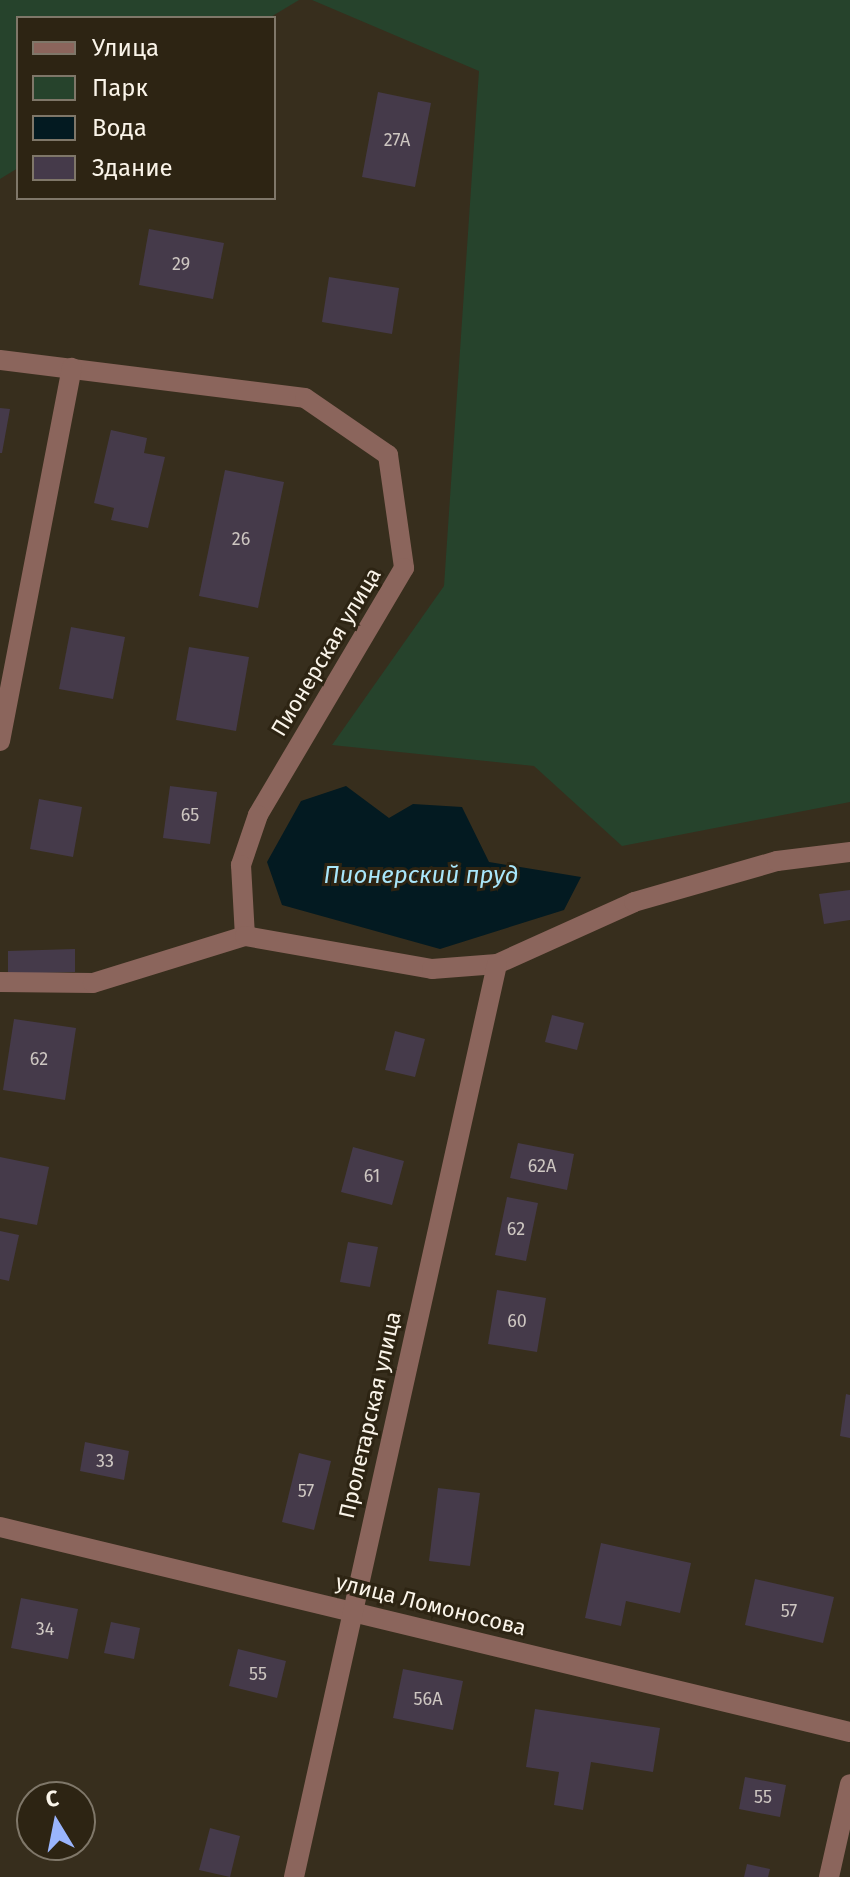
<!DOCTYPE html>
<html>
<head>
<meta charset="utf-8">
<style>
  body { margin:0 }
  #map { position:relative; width:850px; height:1877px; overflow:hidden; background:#372e1d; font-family:"Fira Sans",sans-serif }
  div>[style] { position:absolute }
  .green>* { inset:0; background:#26432c }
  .water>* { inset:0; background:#031a21 }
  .building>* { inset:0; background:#453a4a }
  .minor>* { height:20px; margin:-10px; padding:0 10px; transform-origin:10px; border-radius:10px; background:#8b655c }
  span { translate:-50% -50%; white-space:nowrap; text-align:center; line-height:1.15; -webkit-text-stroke:6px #2d2413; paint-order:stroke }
  .number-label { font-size:18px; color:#cdc6c1 }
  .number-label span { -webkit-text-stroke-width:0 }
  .street-label { font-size:22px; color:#faf4e9 }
  .water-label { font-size:24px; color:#a9e6fa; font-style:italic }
  .legend { position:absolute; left:16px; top:16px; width:260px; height:184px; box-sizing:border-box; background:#2d2413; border:2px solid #7f7769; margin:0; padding:10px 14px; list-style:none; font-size:24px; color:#faf4e9 }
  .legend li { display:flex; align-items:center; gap:16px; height:40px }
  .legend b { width:40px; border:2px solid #7f7769 }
  .north { position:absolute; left:16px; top:1781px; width:80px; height:80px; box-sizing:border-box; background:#2d2413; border:2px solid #7f7769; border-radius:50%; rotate:350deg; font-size:22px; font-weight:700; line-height:32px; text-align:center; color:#faf4e9 }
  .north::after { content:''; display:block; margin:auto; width:28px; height:36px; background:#9ab5fd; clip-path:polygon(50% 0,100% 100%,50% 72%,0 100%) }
</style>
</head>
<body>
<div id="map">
  <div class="green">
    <i style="clip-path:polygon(0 0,299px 0,269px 18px,18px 18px,18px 168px,0 179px)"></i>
    <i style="clip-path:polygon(312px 0,850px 0,850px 802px,622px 846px,534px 766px,332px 745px,444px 586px,479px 71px)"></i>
  </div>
  <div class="water">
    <i style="clip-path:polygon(346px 786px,389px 818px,413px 804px,462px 807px,489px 862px,581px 877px,564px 910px,440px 949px,282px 905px,267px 862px,301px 801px)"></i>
  </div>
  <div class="building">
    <i style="clip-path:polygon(378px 92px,431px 103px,415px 187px,362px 177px)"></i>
    <i style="clip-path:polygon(149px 229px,224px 243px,213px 299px,139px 285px)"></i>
    <i style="clip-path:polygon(329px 277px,399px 288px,392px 334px,322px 322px)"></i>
    <i style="clip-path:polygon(0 408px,10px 409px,2px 453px,0 453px)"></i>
    <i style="clip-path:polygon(111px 430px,147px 438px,144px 453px,165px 457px,148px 528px,111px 520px,114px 508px,94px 503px)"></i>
    <i style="clip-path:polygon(225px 470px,284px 482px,258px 608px,199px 596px)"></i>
    <i style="clip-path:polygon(71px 627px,125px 637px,113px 699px,59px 689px)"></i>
    <i style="clip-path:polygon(189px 647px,249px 657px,236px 731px,176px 720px)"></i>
    <i style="clip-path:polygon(170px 786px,217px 792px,210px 844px,163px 838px)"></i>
    <i style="clip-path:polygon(39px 799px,82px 807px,73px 857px,30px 849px)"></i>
    <i style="clip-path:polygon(850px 890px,850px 920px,824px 924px,819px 894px)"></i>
    <i style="clip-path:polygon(75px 949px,75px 972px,8px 974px,8px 951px)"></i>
    <i style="clip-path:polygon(552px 1015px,584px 1023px,577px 1050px,545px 1042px)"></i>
    <i style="clip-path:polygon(14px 1019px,76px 1028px,65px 1100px,3px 1090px)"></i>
    <i style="clip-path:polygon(395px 1031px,425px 1039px,415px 1077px,385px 1070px)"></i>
    <i style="clip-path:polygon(518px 1143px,574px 1154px,567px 1190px,510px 1178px)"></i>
    <i style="clip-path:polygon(353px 1147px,404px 1161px,392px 1205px,341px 1192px)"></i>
    <i style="clip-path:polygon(0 1157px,49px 1167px,37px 1225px,0 1218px)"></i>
    <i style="clip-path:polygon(507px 1197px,538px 1203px,526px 1261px,495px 1255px)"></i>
    <i style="clip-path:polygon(0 1231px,19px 1235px,9px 1281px,0 1279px)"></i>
    <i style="clip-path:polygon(348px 1242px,378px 1247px,370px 1287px,340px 1282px)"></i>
    <i style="clip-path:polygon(497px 1290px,546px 1298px,537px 1352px,488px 1344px)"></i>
    <i style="clip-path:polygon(846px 1394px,850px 1395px,850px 1438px,840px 1436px)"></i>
    <i style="clip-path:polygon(85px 1442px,129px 1451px,124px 1480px,80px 1471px)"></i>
    <i style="clip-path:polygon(299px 1453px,331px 1461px,314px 1530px,282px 1522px)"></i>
    <i style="clip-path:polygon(438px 1488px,480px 1493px,470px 1566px,429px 1561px)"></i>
    <i style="clip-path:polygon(601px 1543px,691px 1563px,680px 1613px,626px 1601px,621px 1626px,585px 1618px)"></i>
    <i style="clip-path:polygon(755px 1579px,834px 1597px,823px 1643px,745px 1625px)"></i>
    <i style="clip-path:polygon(21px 1598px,78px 1609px,68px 1659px,11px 1648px)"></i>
    <i style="clip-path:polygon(111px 1622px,140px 1628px,134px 1659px,104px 1653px)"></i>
    <i style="clip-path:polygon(238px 1649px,286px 1661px,277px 1698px,229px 1686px)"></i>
    <i style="clip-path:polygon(403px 1669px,463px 1681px,453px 1730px,393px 1718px)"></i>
    <i style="clip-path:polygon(535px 1709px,660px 1728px,653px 1772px,591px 1762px,583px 1810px,554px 1805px,559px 1772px,526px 1767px)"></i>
    <i style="clip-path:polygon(745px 1777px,786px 1785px,780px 1817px,739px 1809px)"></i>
    <i style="clip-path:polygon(210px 1828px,240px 1836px,230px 1877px,199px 1870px)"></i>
    <i style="clip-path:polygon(747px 1864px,770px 1869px,768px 1877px,744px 1877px)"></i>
  </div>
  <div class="minor">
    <i style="left:0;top:360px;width:307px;rotate:7.1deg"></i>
    <i style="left:305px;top:398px;width:101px;rotate:34.5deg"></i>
    <i style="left:388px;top:455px;width:114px;rotate:81.9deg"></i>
    <i style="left:404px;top:568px;width:287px;rotate:120.6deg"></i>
    <i style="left:258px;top:815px;width:53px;rotate:108.8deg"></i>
    <i style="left:241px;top:865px;width:71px;rotate:86.8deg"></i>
    <i style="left:0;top:741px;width:380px;rotate:-79.1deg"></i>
    <i style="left:0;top:982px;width:93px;rotate:0.6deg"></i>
    <i style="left:93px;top:983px;width:159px;rotate:-17.2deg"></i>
    <i style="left:245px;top:936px;width:190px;rotate:10deg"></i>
    <i style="left:432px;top:969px;width:65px;rotate:-4.4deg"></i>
    <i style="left:497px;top:964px;width:150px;rotate:-24.3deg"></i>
    <i style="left:634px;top:902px;width:149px;rotate:-16deg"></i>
    <i style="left:777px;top:861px;width:74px;rotate:-7deg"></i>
    <i style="left:0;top:1527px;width:874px;rotate:13.56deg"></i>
    <i style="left:294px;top:1877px;width:935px;rotate:-77.46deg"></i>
    <i style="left:829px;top:1877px;width:95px;rotate:-77.3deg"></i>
  </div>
  <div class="number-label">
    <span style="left:397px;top:140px">27А</span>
    <span style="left:181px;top:264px">29</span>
    <span style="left:241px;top:539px">26</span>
    <span style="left:190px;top:815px">65</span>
    <span style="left:39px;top:1059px">62</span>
    <span style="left:542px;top:1166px">62А</span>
    <span style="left:372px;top:1176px">61</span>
    <span style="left:516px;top:1229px">62</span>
    <span style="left:517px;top:1321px">60</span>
    <span style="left:105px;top:1461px">33</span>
    <span style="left:306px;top:1491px">57</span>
    <span style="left:789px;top:1611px">57</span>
    <span style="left:45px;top:1629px">34</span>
    <span style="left:258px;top:1674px">55</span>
    <span style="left:428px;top:1699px">56А</span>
    <span style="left:763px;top:1797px">55</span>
  </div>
  <div class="street-label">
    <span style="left:326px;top:652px;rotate:-59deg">Пионерская улица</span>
    <span style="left:370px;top:1415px;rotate:-77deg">Пролетарская улица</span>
    <span style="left:431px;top:1605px;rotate:14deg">улица Ломоносова</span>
  </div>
  <div class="water-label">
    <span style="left:421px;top:876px">Пионерский пруд</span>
  </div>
  <ul class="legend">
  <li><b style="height:10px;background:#8b655c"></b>Улица</li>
  <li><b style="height:22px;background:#26432c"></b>Парк</li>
  <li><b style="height:22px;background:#031a21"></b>Вода</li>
  <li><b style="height:22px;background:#453a4a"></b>Здание</li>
  </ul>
  <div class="north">С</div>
</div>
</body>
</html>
